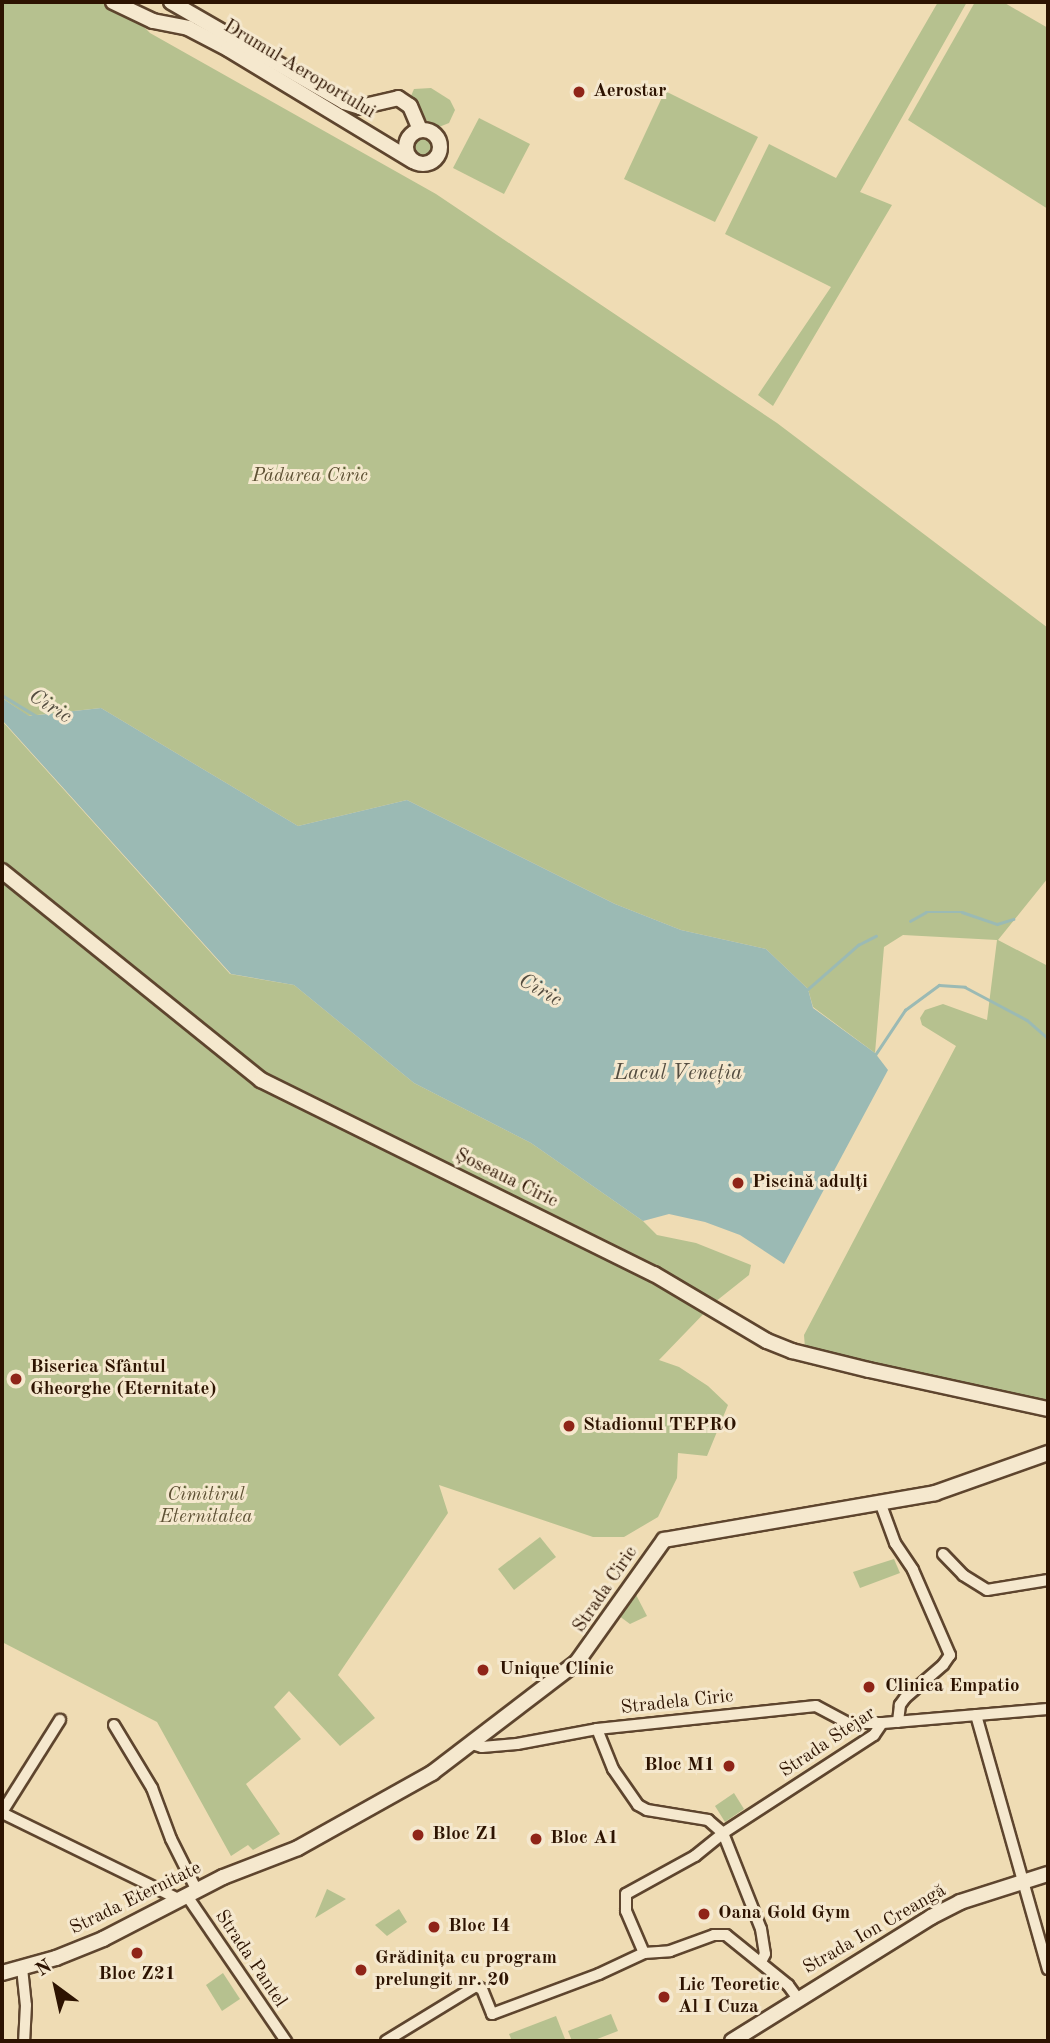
<!DOCTYPE html>
<html>
<head>
<meta charset="utf-8">
<style>
  body { margin:0 }
  #map { position:relative; width:1050px; height:2043px; overflow:hidden; background:#efdcb4; font-family:"Old Standard TT",serif }
  div>[style] { position:absolute }
  .green>* { inset:0; background:#b6c18f }
  .round { border-radius:50% }
  .water>* { inset:0; background:#9bbab4 }
  .stream>* { height:2.5px; margin:-1.25px; padding:0 1.25px; transform-origin:1.25px; border-radius:1.25px; background:#9bbab4 }
  .roads { filter:drop-shadow(2px 0 #5e452e) drop-shadow(-2px 0 #5e452e) drop-shadow(0 2px #5e452e) drop-shadow(0 -2px #5e452e) }
  .street>* { height:10px; margin:-5px; padding:0 5px; transform-origin:5px; border-radius:5px; background:#f5e8ce }
  .secondary>* { height:14px; margin:-7px; padding:0 7px; transform-origin:7px; border-radius:7px; background:#f5e8ce }
  .secondary>.ring { margin:-7px; padding:0; box-sizing:content-box; background:none; border:14px solid #f5e8ce; border-radius:50% }
  .dots>* { width:19px; height:19px; translate:-50% -50%; box-sizing:border-box; border:4px solid #f5e8ce; border-radius:50% }
  span { translate:-50% -50%; white-space:nowrap; text-align:center; line-height:1.15; -webkit-text-stroke:6px #f5e8ce; paint-order:stroke }
  .street-label { font-size:19px; color:#2d1301 }
  .poi-label { font-size:19px; color:#2d1301; font-weight:700 }
  .left { translate:0 -50%; text-align:left }
  .right { translate:-100% -50%; text-align:right }
  .park-label { font-size:19px; color:#5d5033; font-style:italic }
  .water-label { font-size:21px; color:#544d40; font-style:italic }
  .frame { position:absolute; inset:0; border:4px solid #2d1301; pointer-events:none }
  .north { position:absolute; left:21px; top:1952px; width:70px; height:70px; -webkit-text-stroke:5px #f5e8ce; paint-order:stroke; rotate:327deg; font-size:19px; font-weight:700; line-height:28px; text-align:center; color:#2d1301 }
  .north::after { content:''; display:block; margin:auto; width:24px; height:32px; background:#2d1301; clip-path:polygon(50% 0,100% 100%,50% 72%,0 100%) }
</style>
</head>
<body>
<div id="map">
  <div class="green">
    <i style="clip-path:polygon(2px 2px,119px 2px,150px 33px,436px 194px,777px 423px,1048px 628px,1048px 878px,998px 940px,1048px 966px,1048px 1402px,805px 1348px,804px 1335px,956px 1046px,922px 1025px,920px 1018px,925px 1010px,943px 1004px,987px 1020px,997px 940px,903px 935px,884px 947px,875px 1053px,813px 1007px,808px 989px,766px 949px,681px 930px,615px 904px,407px 800px,298px 826px,101px 708px,28px 716px,2px 698px)"></i>
    <i style="clip-path:polygon(938px 2px,967px 2px,860px 192px,892px 205px,773px 406px,758px 395px,831px 287px,725px 234px,769px 144px,836px 178px)"></i>
    <i style="clip-path:polygon(975px 2px,1003px 2px,1048px 28px,1048px 209px,908px 120px)"></i>
    <i style="clip-path:polygon(431px 88px,450px 100px,455px 110px,449px 123px,439px 127px,427px 121px,411px 96px,414px 89px)"></i>
    <i style="clip-path:polygon(665px 91px,758px 137px,715px 222px,624px 179px)"></i>
    <i style="clip-path:polygon(479px 118px,530px 144px,504px 194px,453px 168px)"></i>
    <i class="round" style="left:412px;top:136px;width:22px;height:22px"></i>
    <i style="clip-path:polygon(2px 721px,230px 974px,294px 985px,414px 1083px,531px 1143px,643px 1221px,657px 1235px,696px 1243px,751px 1265px,749px 1275px,715px 1302px,659px 1360px,679px 1367px,708px 1386px,728px 1405px,707px 1456px,678px 1453px,677px 1478px,658px 1517px,624px 1537px,593px 1537px,439px 1485px,448px 1513px,338px 1675px,375px 1718px,340px 1746px,289px 1691px,274px 1707px,301px 1739px,246px 1784px,280px 1834px,253px 1850px,248px 1845px,231px 1856px,157px 1722px,2px 1642px)"></i>
    <i style="clip-path:polygon(540px 1537px,556px 1557px,514px 1590px,498px 1569px)"></i>
    <i style="clip-path:polygon(894px 1559px,900px 1573px,860px 1588px,853px 1572px)"></i>
    <i style="clip-path:polygon(632px 1587px,647px 1616px,630px 1624px,615px 1613px)"></i>
    <i style="clip-path:polygon(734px 1793px,744px 1809px,725px 1822px,715px 1806px)"></i>
    <i style="clip-path:polygon(327px 1889px,346px 1899px,315px 1918px)"></i>
    <i style="clip-path:polygon(399px 1909px,407px 1922px,387px 1936px,375px 1925px)"></i>
    <i style="clip-path:polygon(223px 1973px,240px 1999px,222px 2011px,206px 1985px)"></i>
    <i style="clip-path:polygon(611px 2014px,618px 2031px,592px 2041px,572px 2041px,568px 2031px)"></i>
    <i style="clip-path:polygon(556px 2016px,565px 2039px,512px 2041px,509px 2034px)"></i>
  </div>
  <div class="water">
    <i style="clip-path:polygon(2px 698px,29px 716px,101px 708px,298px 826px,407px 800px,615px 904px,681px 930px,766px 949px,808px 989px,813px 1008px,875px 1053px,888px 1070px,784px 1264px,740px 1235px,705px 1222px,669px 1214px,643px 1221px,531px 1143px,414px 1083px,294px 985px,231px 974px,2px 720px)"></i>
  </div>
  <div class="stream">
    <i style="left:2px;top:695px;width:42px;rotate:31.4deg"></i>
    <i style="left:910px;top:921px;width:18px;rotate:-29deg"></i>
    <i style="left:926px;top:912px;width:36px"></i>
    <i style="left:962px;top:912px;width:37px;rotate:19deg"></i>
    <i style="left:997px;top:924px;width:17px;rotate:-17deg"></i>
    <i style="left:808px;top:989px;width:67px;rotate:-41.3deg"></i>
    <i style="left:858px;top:945px;width:20px;rotate:-27deg"></i>
    <i style="left:875px;top:1055px;width:54px;rotate:-56.3deg"></i>
    <i style="left:905px;top:1010px;width:42px;rotate:-36.3deg"></i>
    <i style="left:939px;top:985px;width:26px;rotate:4deg"></i>
    <i style="left:965px;top:987px;width:70px;rotate:28deg"></i>
    <i style="left:1027px;top:1020px;width:28px;rotate:41deg"></i>
  </div>
  <div class="roads">
    <div class="street">
      <i style="left:880px;top:1502px;width:44px;rotate:69.9deg"></i>
      <i style="left:895px;top:1543px;width:32px;rotate:56deg"></i>
      <i style="left:913px;top:1570px;width:93px;rotate:66.5deg"></i>
      <i style="left:950px;top:1655px;width:12px;rotate:125deg"></i>
      <i style="left:943px;top:1665px;width:50px;rotate:139deg"></i>
      <i style="left:905px;top:1698px;width:9px;rotate:126deg"></i>
      <i style="left:900px;top:1705px;width:17px;rotate:97deg"></i>
      <i style="left:943px;top:1554px;width:29px;rotate:46deg"></i>
      <i style="left:963px;top:1575px;width:28px;rotate:32deg"></i>
      <i style="left:987px;top:1590px;width:62px;rotate:-9.3deg"></i>
      <i style="left:976px;top:1715px;width:264px;rotate:74.2deg"></i>
      <i style="left:114px;top:1725px;width:74px;rotate:58.9deg"></i>
      <i style="left:152px;top:1788px;width:54px;rotate:69.6deg"></i>
      <i style="left:171px;top:1839px;width:58px;rotate:63.4deg"></i>
      <i style="left:597px;top:1729px;width:43px;rotate:68.2deg"></i>
      <i style="left:613px;top:1769px;width:44px;rotate:55.2deg"></i>
      <i style="left:638px;top:1805px;width:10px;rotate:29deg"></i>
      <i style="left:647px;top:1810px;width:62px;rotate:9.3deg"></i>
      <i style="left:708px;top:1820px;width:20px;rotate:41deg"></i>
      <i style="left:723px;top:1833px;width:103px;rotate:68.4deg"></i>
      <i style="left:761px;top:1929px;width:25px;rotate:81deg"></i>
      <i style="left:765px;top:1954px;width:9px;rotate:117deg"></i>
      <i style="left:472px;top:1744px;width:10px;rotate:17deg"></i>
      <i style="left:482px;top:1747px;width:35px;rotate:-5deg"></i>
      <i style="left:517px;top:1744px;width:81px;rotate:-10.6deg"></i>
      <i style="left:597px;top:1729px;width:220px;rotate:-6deg"></i>
      <i style="left:816px;top:1706px;width:36px;rotate:28deg"></i>
      <i style="left:848px;top:1723px;width:34px"></i>
      <i style="left:2px;top:1812px;width:109px;rotate:-57.8deg"></i>
      <i style="left:2px;top:1813px;width:198px;rotate:26deg"></i>
      <i style="left:187px;top:1896px;width:176px;rotate:55.7deg"></i>
      <i style="left:644px;top:1953px;width:26px;rotate:-4deg"></i>
      <i style="left:670px;top:1951px;width:47px;rotate:-20deg"></i>
      <i style="left:714px;top:1935px;width:12px"></i>
      <i style="left:726px;top:1935px;width:80px;rotate:38.9deg"></i>
      <i style="left:788px;top:1985px;width:17px;rotate:54deg"></i>
      <i style="left:22px;top:1968px;width:37px;rotate:84deg"></i>
      <i style="left:26px;top:2005px;width:36px;rotate:93deg"></i>
      <i style="left:386px;top:2041px;width:105px;rotate:-31.4deg"></i>
      <i style="left:476px;top:1986px;width:7px;rotate:27deg"></i>
      <i style="left:482px;top:1989px;width:27px;rotate:68deg"></i>
      <i style="left:492px;top:2014px;width:114px;rotate:-20.5deg"></i>
      <i style="left:599px;top:1974px;width:50px;rotate:-25deg"></i>
      <i style="left:644px;top:1953px;width:46px;rotate:-113.2deg"></i>
      <i style="left:626px;top:1911px;width:17px;rotate:-90deg"></i>
      <i style="left:626px;top:1894px;width:79px;rotate:-28.8deg"></i>
      <i style="left:695px;top:1856px;width:36px;rotate:-39deg"></i>
      <i style="left:723px;top:1833px;width:180px;rotate:-33deg"></i>
      <i style="left:874px;top:1735px;width:14px;rotate:-56deg"></i>
      <i style="left:882px;top:1723px;width:167px;rotate:-4.8deg"></i>
    </div>
    <div class="secondary">
      <i style="left:113px;top:2px;width:44px;rotate:25.4deg"></i>
      <i style="left:153px;top:21px;width:36px;rotate:11deg"></i>
      <i style="left:188px;top:28px;width:45px;rotate:27.7deg"></i>
      <i style="left:228px;top:49px;width:216px;rotate:31.2deg"></i>
      <i style="left:171px;top:2px;width:200px;rotate:30deg"></i>
      <i style="left:344px;top:102px;width:17px;rotate:17deg"></i>
      <i style="left:360px;top:107px;width:39px;rotate:-13deg"></i>
      <i style="left:398px;top:98px;width:14px;rotate:34deg"></i>
      <i style="left:410px;top:106px;width:26px;rotate:67deg"></i>
      <i class="ring" style="left:406px;top:130px;width:20px;height:20px"></i>
      <i style="left:2px;top:871px;width:333px;rotate:38.9deg"></i>
      <i style="left:261px;top:1080px;width:438px;rotate:26.3deg"></i>
      <i style="left:654px;top:1274px;width:131px;rotate:30.7deg"></i>
      <i style="left:767px;top:1341px;width:27px;rotate:22deg"></i>
      <i style="left:792px;top:1351px;width:79px;rotate:13.9deg"></i>
      <i style="left:869px;top:1370px;width:183px;rotate:12.3deg"></i>
      <i style="left:2px;top:1973px;width:56px;rotate:-15.5deg"></i>
      <i style="left:56px;top:1958px;width:51px;rotate:-22deg"></i>
      <i style="left:103px;top:1939px;width:135px;rotate:-27.3deg"></i>
      <i style="left:223px;top:1877px;width:80px;rotate:-21.1deg"></i>
      <i style="left:298px;top:1848px;width:154px;rotate:-29.2deg"></i>
      <i style="left:432px;top:1773px;width:183px;rotate:-37.4deg"></i>
      <i style="left:577px;top:1662px;width:150px;rotate:-54.5deg"></i>
      <i style="left:664px;top:1540px;width:275px;rotate:-9.8deg"></i>
      <i style="left:935px;top:1493px;width:120px;rotate:-19.5deg"></i>
      <i style="left:732px;top:2041px;width:234px;rotate:-31.9deg"></i>
      <i style="left:931px;top:1917px;width:33px;rotate:-27deg"></i>
      <i style="left:960px;top:1902px;width:92px;rotate:-17.7deg"></i>
    </div>
  </div>
  <div class="dots">
    <i style="left:579px;top:92px;background:#8f2418"></i>
    <i style="left:738px;top:1183px;background:#8f2418"></i>
    <i style="left:16px;top:1379px;background:#8f2418"></i>
    <i style="left:569px;top:1426px;background:#8f2418"></i>
    <i style="left:483px;top:1670px;background:#8f2418"></i>
    <i style="left:869px;top:1687px;background:#8f2418"></i>
    <i style="left:729px;top:1766px;background:#8f2418"></i>
    <i style="left:418px;top:1835px;background:#8f2418"></i>
    <i style="left:536px;top:1839px;background:#8f2418"></i>
    <i style="left:704px;top:1914px;background:#8f2418"></i>
    <i style="left:434px;top:1927px;background:#8f2418"></i>
    <i style="left:137px;top:1953px;background:#8f2418"></i>
    <i style="left:361px;top:1970px;background:#8f2418"></i>
    <i style="left:664px;top:1997px;background:#8f2418"></i>
  </div>
  <div class="street-label">
    <span style="left:299px;top:70px;rotate:31deg">Drumul Aeroportului</span>
    <span style="left:506px;top:1179px;rotate:26deg">Șoseaua Ciric</span>
    <span style="left:606px;top:1590px;rotate:-56deg">Strada Ciric</span>
    <span style="left:677px;top:1703px;rotate:-6deg">Stradela Ciric</span>
    <span style="left:828px;top:1743px;rotate:-34deg">Strada Stejar</span>
    <span style="left:136px;top:1899px;rotate:-26deg">Strada Eternitate</span>
    <span style="left:875px;top:1930px;rotate:-30deg">Strada Ion Creangă</span>
    <span style="left:250px;top:1959px;rotate:56deg">Strada Pantel</span>
  </div>
  <div class="poi-label">
    <span class="left" style="left:593px;top:92px">Aerostar</span>
    <span class="left" style="left:752px;top:1183px">Piscină adulți</span>
    <span class="left" style="left:30px;top:1379px">Biserica Sfântul<br>Gheorghe (Eternitate)</span>
    <span class="left" style="left:583px;top:1426px">Stadionul TEPRO</span>
    <span class="left" style="left:499px;top:1670px">Unique Clinic</span>
    <span class="left" style="left:885px;top:1687px">Clinica Empatio</span>
    <span class="right" style="left:715px;top:1766px">Bloc M1</span>
    <span class="left" style="left:432px;top:1835px">Bloc Z1</span>
    <span class="left" style="left:550px;top:1839px">Bloc A1</span>
    <span class="left" style="left:718px;top:1914px">Oana Gold Gym</span>
    <span class="left" style="left:448px;top:1927px">Bloc I4</span>
    <span class="left" style="left:375px;top:1970px">Grădinița cu program<br>prelungit nr. 20</span>
    <span style="left:137px;top:1975px">Bloc Z21</span>
    <span class="left" style="left:678px;top:1997px">Lic Teoretic<br>Al I Cuza</span>
  </div>
  <div class="park-label">
    <span style="left:310px;top:477px">Pădurea Ciric</span>
    <span style="left:206px;top:1507px">Cimitirul<br>Eternitatea</span>
  </div>
  <div class="water-label">
    <span style="left:50px;top:707px;rotate:32deg">Ciric</span>
    <span style="left:540px;top:991px;rotate:30deg">Ciric</span>
    <span style="left:678px;top:1074px">Lacul Veneția</span>
  </div>
  <div class="frame"></div>
  <div class="north">N</div>
</div>
</body>
</html>
